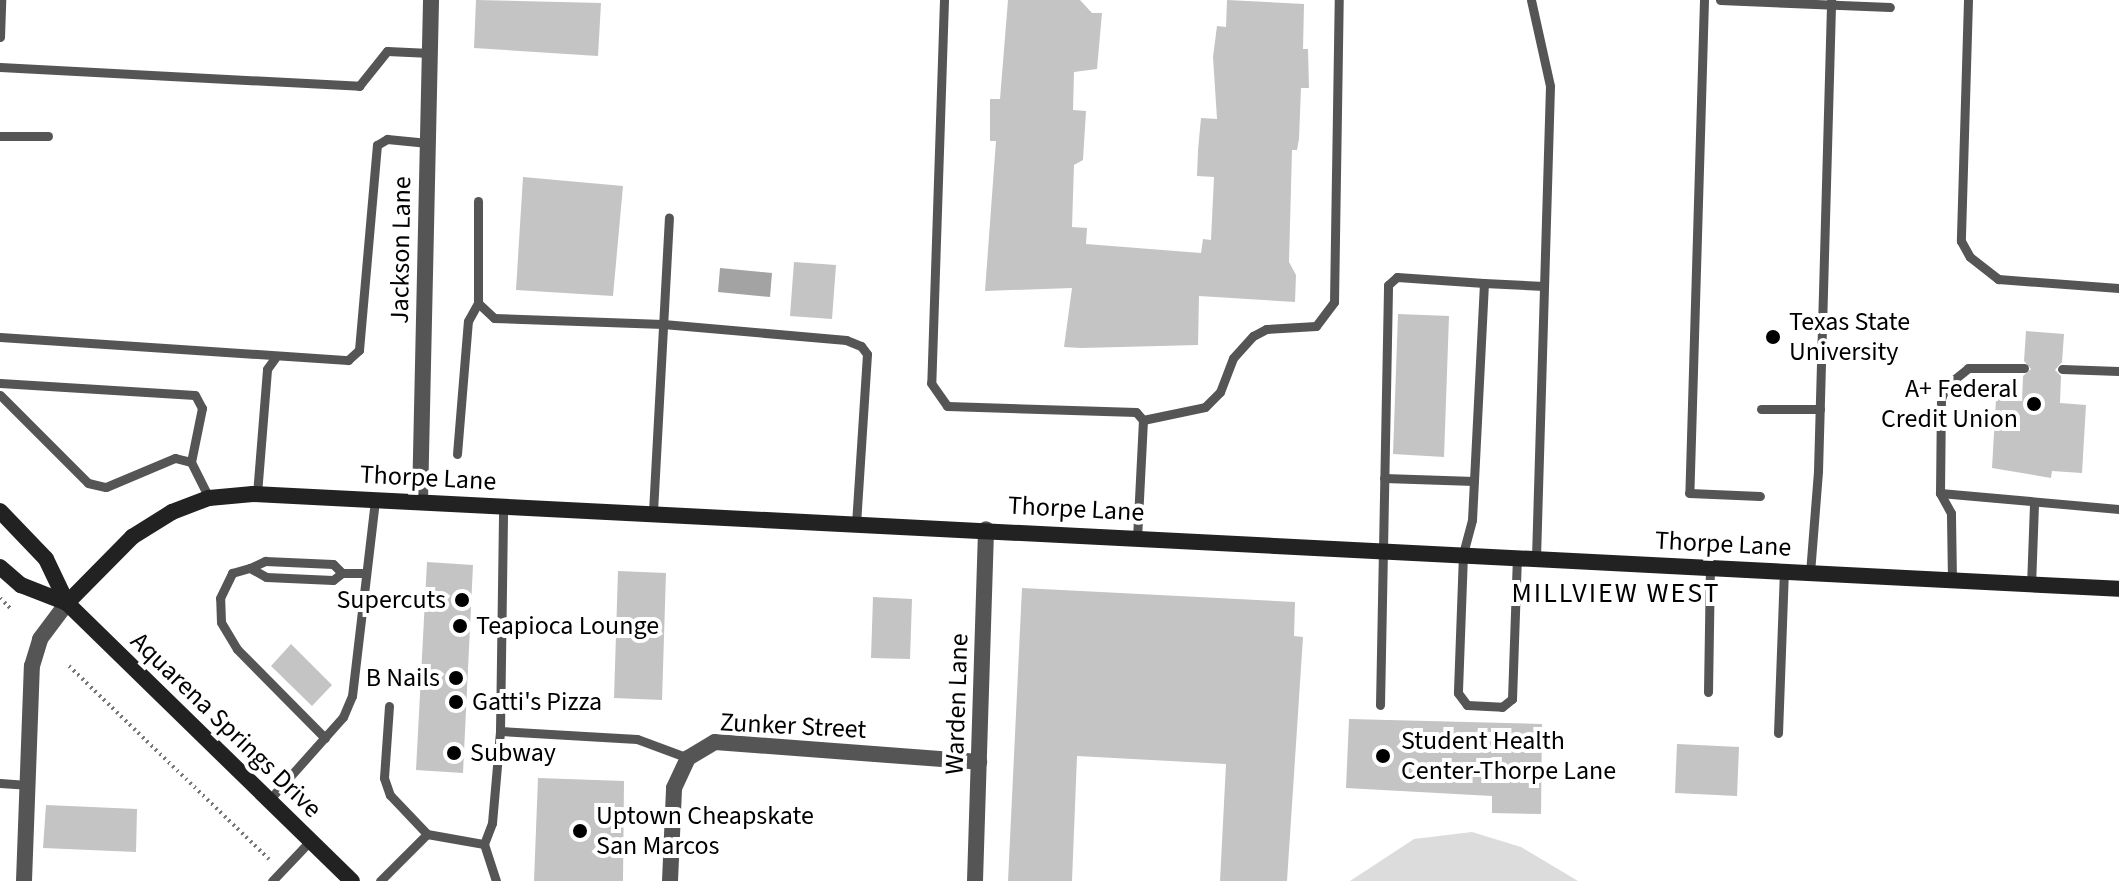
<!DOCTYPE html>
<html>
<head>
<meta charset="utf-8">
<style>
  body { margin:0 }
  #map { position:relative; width:2119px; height:881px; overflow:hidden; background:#fff; font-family:"Source Sans 3",sans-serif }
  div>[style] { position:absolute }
  .green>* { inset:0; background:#dcdcdc }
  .water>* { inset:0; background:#a3a3a3 }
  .building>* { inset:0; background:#c4c4c4 }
  .path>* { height:4px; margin-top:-2px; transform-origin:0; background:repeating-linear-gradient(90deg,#777 0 2px,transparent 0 6px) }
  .lane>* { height:9px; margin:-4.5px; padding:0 4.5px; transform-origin:4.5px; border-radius:4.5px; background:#555 }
  .street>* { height:16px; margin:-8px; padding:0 8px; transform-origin:8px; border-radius:8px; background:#555 }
  .secondary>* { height:16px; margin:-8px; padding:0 8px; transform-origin:8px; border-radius:8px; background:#222 }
  .dots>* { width:22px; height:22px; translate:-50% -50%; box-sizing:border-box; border:4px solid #fff; border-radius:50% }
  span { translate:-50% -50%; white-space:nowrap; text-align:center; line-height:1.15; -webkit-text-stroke:8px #fff; paint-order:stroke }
  .street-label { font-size:26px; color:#000 }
  .poi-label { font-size:26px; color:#000 }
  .left { translate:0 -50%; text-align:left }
  .right { translate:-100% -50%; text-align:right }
  .neighbourhood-label { font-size:28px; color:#000; letter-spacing:2px }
</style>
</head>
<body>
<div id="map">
  <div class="green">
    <i style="clip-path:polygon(1472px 832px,1521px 847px,1578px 881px,1350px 881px,1414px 839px)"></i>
  </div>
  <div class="water">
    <i style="clip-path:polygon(720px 268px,772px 273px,770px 297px,718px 292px)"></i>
  </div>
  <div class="building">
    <i style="clip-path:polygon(476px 0,601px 3px,598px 56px,474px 48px)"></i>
    <i style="clip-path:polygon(1008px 0,1080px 0,1092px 13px,1102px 13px,1097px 69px,1074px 72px,1073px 110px,1086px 111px,1083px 160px,1074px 165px,1072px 227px,1087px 228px,1086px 244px,1201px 253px,1203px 239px,1211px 240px,1214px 177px,1197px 176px,1198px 150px,1201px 118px,1217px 119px,1213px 57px,1217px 26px,1226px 27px,1227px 0,1304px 4px,1303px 49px,1308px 49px,1309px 88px,1301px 88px,1299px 139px,1297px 150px,1292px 150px,1289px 262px,1296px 275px,1295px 302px,1199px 296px,1198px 345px,1081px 348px,1064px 347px,1072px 288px,985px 291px,996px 141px,990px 141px,990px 99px,1000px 99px)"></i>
    <i style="clip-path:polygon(523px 177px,623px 186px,613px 296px,516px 290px)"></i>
    <i style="clip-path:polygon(794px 262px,836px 265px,832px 319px,790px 316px)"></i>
    <i style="clip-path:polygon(1398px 314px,1449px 316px,1444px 457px,1393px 454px)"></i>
    <i style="clip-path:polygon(2026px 331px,2064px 334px,2062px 362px,2055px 370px,2061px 376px,2060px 403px,2086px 405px,2082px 473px,2052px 471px,2051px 478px,1992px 468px,1996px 399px,2022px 401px,2023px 376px,2031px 369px,2024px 361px)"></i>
    <i style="clip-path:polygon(427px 562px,473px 565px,463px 773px,416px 770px)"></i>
    <i style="clip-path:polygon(618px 571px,666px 573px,662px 700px,614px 698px)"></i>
    <i style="clip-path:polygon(1022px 588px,1295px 602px,1294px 636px,1303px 637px,1287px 881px,1220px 881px,1226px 764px,1077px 756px,1072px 881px,1008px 881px)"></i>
    <i style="clip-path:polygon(873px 597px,912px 599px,910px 659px,871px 658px)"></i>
    <i style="clip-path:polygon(291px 644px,332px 685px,312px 706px,271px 666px)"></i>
    <i style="clip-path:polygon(1349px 719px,1542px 724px,1541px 814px,1492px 813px,1492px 796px,1346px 788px)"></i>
    <i style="clip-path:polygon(1677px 744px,1739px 747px,1737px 796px,1675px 793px)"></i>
    <i style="clip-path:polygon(538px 778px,624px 781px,623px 881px,534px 881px)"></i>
    <i style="clip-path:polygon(46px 805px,137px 809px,136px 852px,43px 848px)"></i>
  </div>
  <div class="path">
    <i style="left:0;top:598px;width:16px;rotate:45deg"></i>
    <i style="left:69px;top:666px;width:278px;rotate:44deg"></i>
  </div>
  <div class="lane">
    <i style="left:944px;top:0;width:383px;rotate:91.9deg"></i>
    <i style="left:931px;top:383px;width:28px;rotate:55deg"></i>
    <i style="left:947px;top:406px;width:189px;rotate:1.8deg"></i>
    <i style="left:1136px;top:412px;width:11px;rotate:49deg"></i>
    <i style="left:1143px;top:420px;width:117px;rotate:92.9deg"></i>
    <i style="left:1531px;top:0;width:88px;rotate:77.5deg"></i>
    <i style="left:1550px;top:86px;width:472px;rotate:91.7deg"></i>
    <i style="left:1704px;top:0;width:493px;rotate:91.7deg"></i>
    <i style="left:1689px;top:493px;width:71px;rotate:2.4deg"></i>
    <i style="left:1720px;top:0;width:170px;rotate:2.4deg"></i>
    <i style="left:1968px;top:0;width:241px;rotate:91.7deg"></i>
    <i style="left:1961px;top:241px;width:18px;rotate:61deg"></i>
    <i style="left:1970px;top:257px;width:36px;rotate:38deg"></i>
    <i style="left:1998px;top:279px;width:121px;rotate:4.3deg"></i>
    <i style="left:0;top:37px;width:37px;rotate:-88deg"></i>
    <i style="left:0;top:67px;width:360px;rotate:3deg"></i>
    <i style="left:359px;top:86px;width:45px;rotate:-51.3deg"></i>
    <i style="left:387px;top:51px;width:43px;rotate:2.7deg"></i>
    <i style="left:0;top:136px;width:48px"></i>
    <i style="left:478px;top:201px;width:102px;rotate:90deg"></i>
    <i style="left:478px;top:303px;width:22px;rotate:43deg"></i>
    <i style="left:494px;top:318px;width:169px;rotate:2deg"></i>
    <i style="left:663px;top:324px;width:184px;rotate:5deg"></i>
    <i style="left:846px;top:340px;width:16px;rotate:22deg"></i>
    <i style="left:861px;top:346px;width:10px;rotate:53deg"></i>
    <i style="left:867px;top:354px;width:168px;rotate:93.7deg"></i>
    <i style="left:1484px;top:283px;width:60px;rotate:2.9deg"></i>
    <i style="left:0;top:337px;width:349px;rotate:3.8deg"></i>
    <i style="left:348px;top:360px;width:15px;rotate:-42deg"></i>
    <i style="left:359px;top:350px;width:206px;rotate:-85deg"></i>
    <i style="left:377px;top:145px;width:12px;rotate:-31deg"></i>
    <i style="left:387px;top:139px;width:41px;rotate:5.6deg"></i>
    <i style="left:2062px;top:369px;width:57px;rotate:2deg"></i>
    <i style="left:0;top:383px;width:195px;rotate:3.5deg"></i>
    <i style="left:195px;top:395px;width:15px;rotate:62deg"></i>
    <i style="left:202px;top:408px;width:55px;rotate:101.5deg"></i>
    <i style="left:191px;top:462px;width:40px;rotate:63.4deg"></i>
    <i style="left:0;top:395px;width:124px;rotate:45deg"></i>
    <i style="left:88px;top:483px;width:18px;rotate:13deg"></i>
    <i style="left:106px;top:487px;width:75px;rotate:-22.8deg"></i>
    <i style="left:175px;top:458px;width:16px;rotate:14deg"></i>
    <i style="left:1761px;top:409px;width:59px"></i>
    <i style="left:1143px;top:420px;width:63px;rotate:-11.8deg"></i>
    <i style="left:1205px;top:407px;width:21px;rotate:-45deg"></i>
    <i style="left:1220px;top:392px;width:36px;rotate:-69deg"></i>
    <i style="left:1233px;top:358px;width:30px;rotate:-48deg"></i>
    <i style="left:1253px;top:336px;width:15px;rotate:-28deg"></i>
    <i style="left:1266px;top:329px;width:50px;rotate:-3.4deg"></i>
    <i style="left:1316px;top:326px;width:30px;rotate:-53deg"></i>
    <i style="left:1334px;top:302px;width:302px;rotate:-89.1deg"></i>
    <i style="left:457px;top:454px;width:133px;rotate:-85.3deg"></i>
    <i style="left:468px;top:321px;width:21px;rotate:-61deg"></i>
    <i style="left:1384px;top:478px;width:90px;rotate:1.9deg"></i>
    <i style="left:1940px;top:493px;width:180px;rotate:5.1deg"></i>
    <i style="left:257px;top:494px;width:125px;rotate:-85.4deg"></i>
    <i style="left:267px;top:369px;width:14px;rotate:-54deg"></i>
    <i style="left:653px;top:512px;width:295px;rotate:-86.9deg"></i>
    <i style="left:250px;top:568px;width:17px;rotate:-25deg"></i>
    <i style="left:265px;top:561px;width:68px;rotate:2.5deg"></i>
    <i style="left:333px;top:564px;width:13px;rotate:45deg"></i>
    <i style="left:342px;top:573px;width:23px"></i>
    <i style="left:1810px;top:573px;width:102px;rotate:-85.5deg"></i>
    <i style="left:1818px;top:471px;width:471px;rotate:-88.4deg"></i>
    <i style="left:1952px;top:580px;width:67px;rotate:-90.9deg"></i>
    <i style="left:1951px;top:513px;width:23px;rotate:-119deg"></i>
    <i style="left:1940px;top:493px;width:94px;rotate:-89.4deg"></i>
    <i style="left:1941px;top:399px;width:14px;rotate:-69deg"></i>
    <i style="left:1946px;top:386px;width:28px;rotate:-39deg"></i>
    <i style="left:1968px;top:368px;width:56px"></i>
    <i style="left:2031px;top:586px;width:82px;rotate:-87.9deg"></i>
    <i style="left:1708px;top:692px;width:124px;rotate:-89.1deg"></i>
    <i style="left:1380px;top:705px;width:420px;rotate:-88.9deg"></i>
    <i style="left:1388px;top:285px;width:12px;rotate:-42deg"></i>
    <i style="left:1397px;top:277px;width:87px;rotate:3.9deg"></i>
    <i style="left:1484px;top:283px;width:237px;rotate:92.9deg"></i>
    <i style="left:1472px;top:520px;width:35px;rotate:105deg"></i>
    <i style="left:1463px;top:554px;width:139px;rotate:92.1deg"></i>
    <i style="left:1458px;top:693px;width:15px;rotate:53deg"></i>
    <i style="left:1467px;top:705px;width:35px;rotate:3deg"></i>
    <i style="left:1502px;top:707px;width:13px;rotate:-39deg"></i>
    <i style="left:1512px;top:699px;width:142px;rotate:-88deg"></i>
    <i style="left:389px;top:706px;width:72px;rotate:94deg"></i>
    <i style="left:384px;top:778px;width:18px;rotate:71deg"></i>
    <i style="left:390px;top:795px;width:54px;rotate:46.5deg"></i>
    <i style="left:500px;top:731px;width:137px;rotate:3.3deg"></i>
    <i style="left:637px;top:739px;width:54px;rotate:20.4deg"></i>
    <i style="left:1778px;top:733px;width:162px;rotate:-87.9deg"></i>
    <i style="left:325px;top:738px;width:125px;rotate:-134.7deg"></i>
    <i style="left:237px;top:649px;width:31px;rotate:-121deg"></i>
    <i style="left:221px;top:622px;width:24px;rotate:-92deg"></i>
    <i style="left:220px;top:598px;width:28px;rotate:-64deg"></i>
    <i style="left:232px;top:573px;width:19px;rotate:-16deg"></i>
    <i style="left:250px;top:568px;width:18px;rotate:29deg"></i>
    <i style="left:266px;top:577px;width:67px;rotate:2.6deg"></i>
    <i style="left:333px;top:580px;width:11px;rotate:-38deg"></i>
    <i style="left:0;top:783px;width:27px;rotate:4deg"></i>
    <i style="left:269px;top:800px;width:111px;rotate:-48.3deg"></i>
    <i style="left:343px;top:717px;width:23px;rotate:-67deg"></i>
    <i style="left:352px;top:696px;width:198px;rotate:-83.3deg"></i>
    <i style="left:272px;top:881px;width:55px;rotate:-46.5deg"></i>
    <i style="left:380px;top:881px;width:66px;rotate:-45deg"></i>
    <i style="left:427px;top:834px;width:58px;rotate:10deg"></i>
    <i style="left:496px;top:881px;width:39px;rotate:-108deg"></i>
    <i style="left:484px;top:844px;width:22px;rotate:-69deg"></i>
    <i style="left:492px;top:823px;width:92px;rotate:-85deg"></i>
    <i style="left:500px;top:731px;width:226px;rotate:-89.2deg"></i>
  </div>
  <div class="street">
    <i style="left:420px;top:501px;width:501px;rotate:-88.74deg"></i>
    <i style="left:24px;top:881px;width:215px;rotate:-87.9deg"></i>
    <i style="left:32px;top:666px;width:28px;rotate:-73deg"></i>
    <i style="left:40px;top:639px;width:45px;rotate:-53.1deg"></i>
    <i style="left:670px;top:881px;width:93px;rotate:-87.5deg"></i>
    <i style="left:674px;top:788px;width:33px;rotate:-65deg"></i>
    <i style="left:688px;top:758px;width:31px;rotate:-31deg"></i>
    <i style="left:715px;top:742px;width:265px;rotate:4.3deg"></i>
    <i style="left:975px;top:881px;width:352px;rotate:-88.2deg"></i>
  </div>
  <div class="secondary">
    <i style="left:0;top:511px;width:66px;rotate:46.2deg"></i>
    <i style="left:46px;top:559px;width:49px;rotate:64.5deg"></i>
    <i style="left:67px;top:603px;width:398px;rotate:44.3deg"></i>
    <i style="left:0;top:567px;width:28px;rotate:41deg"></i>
    <i style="left:21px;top:585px;width:49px;rotate:21.4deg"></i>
    <i style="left:67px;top:603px;width:93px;rotate:-45.4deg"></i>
    <i style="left:132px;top:537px;width:47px;rotate:-32deg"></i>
    <i style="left:172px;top:512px;width:40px;rotate:-21deg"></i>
    <i style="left:209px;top:498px;width:44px;rotate:-5.2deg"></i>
    <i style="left:253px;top:494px;width:1868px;rotate:2.91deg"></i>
  </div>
  <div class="dots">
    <i style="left:1773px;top:337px;background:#000"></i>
    <i style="left:2034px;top:404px;background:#000"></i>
    <i style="left:462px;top:600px;background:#000"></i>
    <i style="left:460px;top:626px;background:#000"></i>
    <i style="left:456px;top:678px;background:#000"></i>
    <i style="left:456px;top:702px;background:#000"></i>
    <i style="left:454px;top:753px;background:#000"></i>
    <i style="left:1383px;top:756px;background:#000"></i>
    <i style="left:580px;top:831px;background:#000"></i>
  </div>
  <div class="street-label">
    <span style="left:401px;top:250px;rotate:-89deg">Jackson Lane</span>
    <span style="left:428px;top:478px;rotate:3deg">Thorpe Lane</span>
    <span style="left:1076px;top:509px;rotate:3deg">Thorpe Lane</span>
    <span style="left:1723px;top:544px;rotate:3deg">Thorpe Lane</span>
    <span style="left:957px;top:704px;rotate:-88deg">Warden Lane</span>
    <span style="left:226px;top:725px;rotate:44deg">Aquarena Springs Drive</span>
    <span style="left:793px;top:726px;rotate:3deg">Zunker Street</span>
  </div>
  <div class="poi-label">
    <span class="left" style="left:1789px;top:337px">Texas State<br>University</span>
    <span class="right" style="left:2018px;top:404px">A+ Federal<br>Credit Union</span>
    <span class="right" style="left:446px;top:600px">Supercuts</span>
    <span class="left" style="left:476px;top:626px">Teapioca Lounge</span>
    <span class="right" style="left:440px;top:678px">B Nails</span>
    <span class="left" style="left:472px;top:702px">Gatti's Pizza</span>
    <span class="left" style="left:1401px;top:756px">Student Health<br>Center-Thorpe Lane</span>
    <span class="left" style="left:470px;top:753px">Subway</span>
    <span class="left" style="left:596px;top:831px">Uptown Cheapskate<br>San Marcos</span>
  </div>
  <div class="neighbourhood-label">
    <span style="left:1616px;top:593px">MILLVIEW WEST</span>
  </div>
</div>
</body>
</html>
